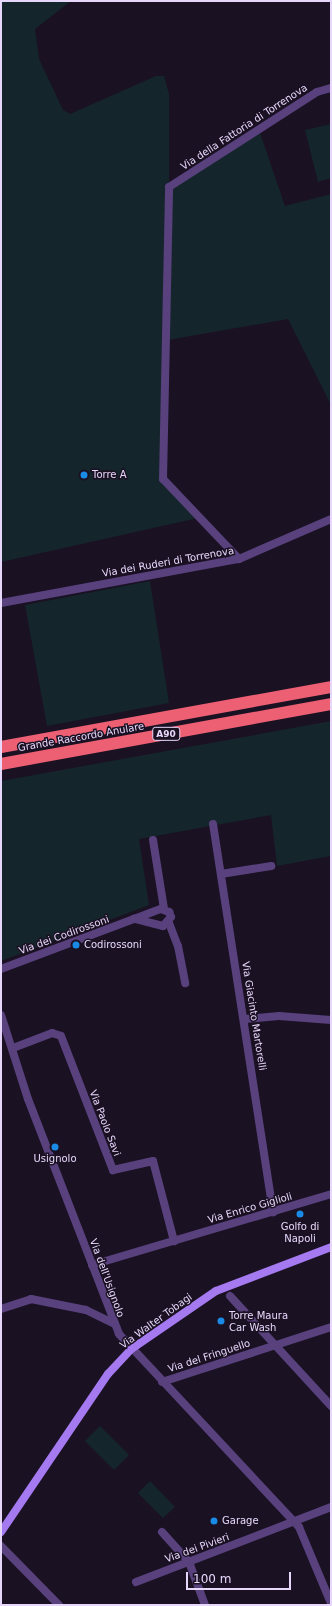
<!DOCTYPE html>
<html>
<head>
<meta charset="utf-8">
<style>
  body { margin:0 }
  #map { position:relative; width:332px; height:1606px; overflow:hidden; background:#1a1123; font-family:"DejaVu Sans",sans-serif }
  div>[style] { position:absolute }
  .green>* { inset:0; background:#15252c }
  .street>* { height:8px; margin:-4px; padding:0 4px; transform-origin:4px; border-radius:4px; background:#58417d }
  .secondary>* { height:8px; margin:-4px; padding:0 4px; transform-origin:4px; border-radius:4px; background:#a579f0 }
  .highway>* { height:12px; margin:-6px; padding:0 6px; transform-origin:6px; border-radius:6px; background:#ed5f72 }
  .dots>* { width:11px; height:11px; translate:-50% -50%; box-sizing:border-box; border:2px solid #1a1123; border-radius:50% }
  span { translate:-50% -50%; white-space:nowrap; text-align:center; line-height:1.15; -webkit-text-stroke:3px #1a1123; paint-order:stroke }
  .shield-label span { padding:1px 3px; background:#1a1123; border:1px solid; border-radius:3px; -webkit-text-stroke-width:0 }
  .shield-label { font-size:9px; color:#e7d7fb; font-weight:700 }
  .street-label { font-size:10px; color:#e7d7fb }
  .poi-label { font-size:10px; color:#e7d7fb }
  .left { translate:0 -50%; text-align:left }
  .frame { position:absolute; inset:0; border:2px solid #e7d7fb; pointer-events:none }
  .scale { position:absolute; left:186px; top:1572px; width:105px; height:18px; box-sizing:border-box; border:2px solid #e7d7fb; border-top:0; padding-left:5px; font-size:12px; line-height:14px; white-space:nowrap; color:#e7d7fb; -webkit-text-stroke:3px #1a1123; paint-order:stroke }
</style>
</head>
<body>
<div id="map">
  <div class="green">
    <i style="clip-path:polygon(1px 1px,71px 1px,35px 29px,39px 59px,63px 110px,70px 114px,156px 76px,164px 76px,169px 94px,169px 187px,259px 130px,285px 206px,331px 194px,331px 405px,288px 319px,168px 340px,163px 482px,198px 518px,1px 562px)"></i>
    <i style="clip-path:polygon(331px 124px,331px 178px,318px 182px,305px 130px)"></i>
    <i style="clip-path:polygon(150px 581px,169px 703px,47px 726px,25px 605px)"></i>
    <i style="clip-path:polygon(331px 721px,331px 856px,277px 866px,271px 815px,139px 839px,149px 905px,1px 961px,1px 781px)"></i>
    <i style="clip-path:polygon(100px 1426px,129px 1455px,114px 1470px,85px 1441px)"></i>
    <i style="clip-path:polygon(150px 1481px,175px 1507px,163px 1518px,138px 1493px)"></i>
  </div>
  <div class="street">
    <i style="left:239px;top:559px;width:110px;rotate:-133.5deg"></i>
    <i style="left:163px;top:479px;width:292px;rotate:-88.8deg"></i>
    <i style="left:169px;top:187px;width:176px;rotate:-32.7deg"></i>
    <i style="left:317px;top:92px;width:15px;rotate:-16deg"></i>
    <i style="left:1px;top:603px;width:242px;rotate:-10.5deg"></i>
    <i style="left:239px;top:559px;width:100px;rotate:-23.5deg"></i>
    <i style="left:213px;top:824px;width:393px;rotate:81.2deg"></i>
    <i style="left:153px;top:840px;width:70px;rotate:80.9deg"></i>
    <i style="left:221px;top:874px;width:51px;rotate:-9.1deg"></i>
    <i style="left:169px;top:923px;width:25px;rotate:69deg"></i>
    <i style="left:178px;top:946px;width:38px;rotate:79deg"></i>
    <i style="left:1px;top:969px;width:171px;rotate:-20.6deg"></i>
    <i style="left:161px;top:909px;width:9px;rotate:21deg"></i>
    <i style="left:169px;top:912px;width:5px;rotate:68deg"></i>
    <i style="left:171px;top:917px;width:12px;rotate:132deg"></i>
    <i style="left:163px;top:926px;width:30px;rotate:-166deg"></i>
    <i style="left:1px;top:1015px;width:88px;rotate:72.2deg"></i>
    <i style="left:28px;top:1099px;width:252px;rotate:68.8deg"></i>
    <i style="left:119px;top:1334px;width:264px;rotate:47deg"></i>
    <i style="left:299px;top:1527px;width:82px;rotate:67.2deg"></i>
    <i style="left:245px;top:1019px;width:34px;rotate:-5deg"></i>
    <i style="left:279px;top:1016px;width:52px;rotate:4.4deg"></i>
    <i style="left:13px;top:1048px;width:42px;rotate:-21deg"></i>
    <i style="left:52px;top:1033px;width:9px;rotate:18deg"></i>
    <i style="left:61px;top:1036px;width:144px;rotate:68.8deg"></i>
    <i style="left:113px;top:1170px;width:41px;rotate:-12.7deg"></i>
    <i style="left:153px;top:1161px;width:83px;rotate:75.3deg"></i>
    <i style="left:92px;top:1265px;width:249px;rotate:-16.5deg"></i>
    <i style="left:230px;top:1296px;width:149px;rotate:47.4deg"></i>
    <i style="left:1px;top:1309px;width:32px;rotate:-18deg"></i>
    <i style="left:31px;top:1299px;width:56px;rotate:11.3deg"></i>
    <i style="left:86px;top:1310px;width:30px;rotate:26deg"></i>
    <i style="left:162px;top:1382px;width:178px;rotate:-18deg"></i>
    <i style="left:162px;top:1532px;width:40px;rotate:48deg"></i>
    <i style="left:189px;top:1562px;width:46px;rotate:69.6deg"></i>
    <i style="left:1px;top:1546px;width:83px;rotate:45.5deg"></i>
    <i style="left:136px;top:1582px;width:209px;rotate:-21deg"></i>
  </div>
  <div class="secondary">
    <i style="left:1px;top:1532px;width:191px;rotate:-55.9deg"></i>
    <i style="left:108px;top:1374px;width:33px;rotate:-47deg"></i>
    <i style="left:130px;top:1350px;width:104px;rotate:-34.5deg"></i>
    <i style="left:216px;top:1291px;width:123px;rotate:-20.9deg"></i>
  </div>
  <div class="highway">
    <i style="left:1px;top:747px;width:335px;rotate:-10.3deg"></i>
    <i style="left:1px;top:764px;width:335px;rotate:-10.3deg"></i>
  </div>
  <div class="dots">
    <i style="left:84px;top:475px;background:#198ae5"></i>
    <i style="left:76px;top:945px;background:#198ae5"></i>
    <i style="left:55px;top:1147px;background:#198ae5"></i>
    <i style="left:300px;top:1214px;background:#198ae5"></i>
    <i style="left:221px;top:1321px;background:#198ae5"></i>
    <i style="left:214px;top:1521px;background:#198ae5"></i>
  </div>
  <div class="shield-label">
    <span style="left:166px;top:734px">A90</span>
  </div>
  <div class="street-label">
    <span style="left:244px;top:127px;rotate:-33deg">Via della Fattoria di Torrenova</span>
    <span style="left:168px;top:562px;rotate:-10deg">Via dei Ruderi di Torrenova</span>
    <span style="left:81px;top:737px;rotate:-10deg">Grande Raccordo Anulare</span>
    <span style="left:64px;top:935px;rotate:-20deg">Via dei Codirossoni</span>
    <span style="left:254px;top:1016px;rotate:81deg">Via Giacinto Martorelli</span>
    <span style="left:105px;top:1123px;rotate:69deg">Via Paolo Savi</span>
    <span style="left:250px;top:1208px;rotate:-16deg">Via Enrico Giglioli</span>
    <span style="left:107px;top:1278px;rotate:70deg">Via dell'Usignolo</span>
    <span style="left:156px;top:1321px;rotate:-36deg">Via Walter Tobagi</span>
    <span style="left:209px;top:1356px;rotate:-18deg">Via del Fringuello</span>
    <span style="left:197px;top:1548px;rotate:-20deg">Via dei Pivieri</span>
  </div>
  <div class="poi-label">
    <span class="left" style="left:92px;top:475px">Torre A</span>
    <span class="left" style="left:84px;top:945px">Codirossoni</span>
    <span style="left:55px;top:1159px">Usignolo</span>
    <span style="left:300px;top:1232px">Golfo di<br>Napoli</span>
    <span class="left" style="left:229px;top:1321px">Torre Maura<br>Car Wash</span>
    <span class="left" style="left:222px;top:1521px">Garage</span>
  </div>
  <div class="frame"></div>
  <div class="scale">100 m</div>
</div>
</body>
</html>
